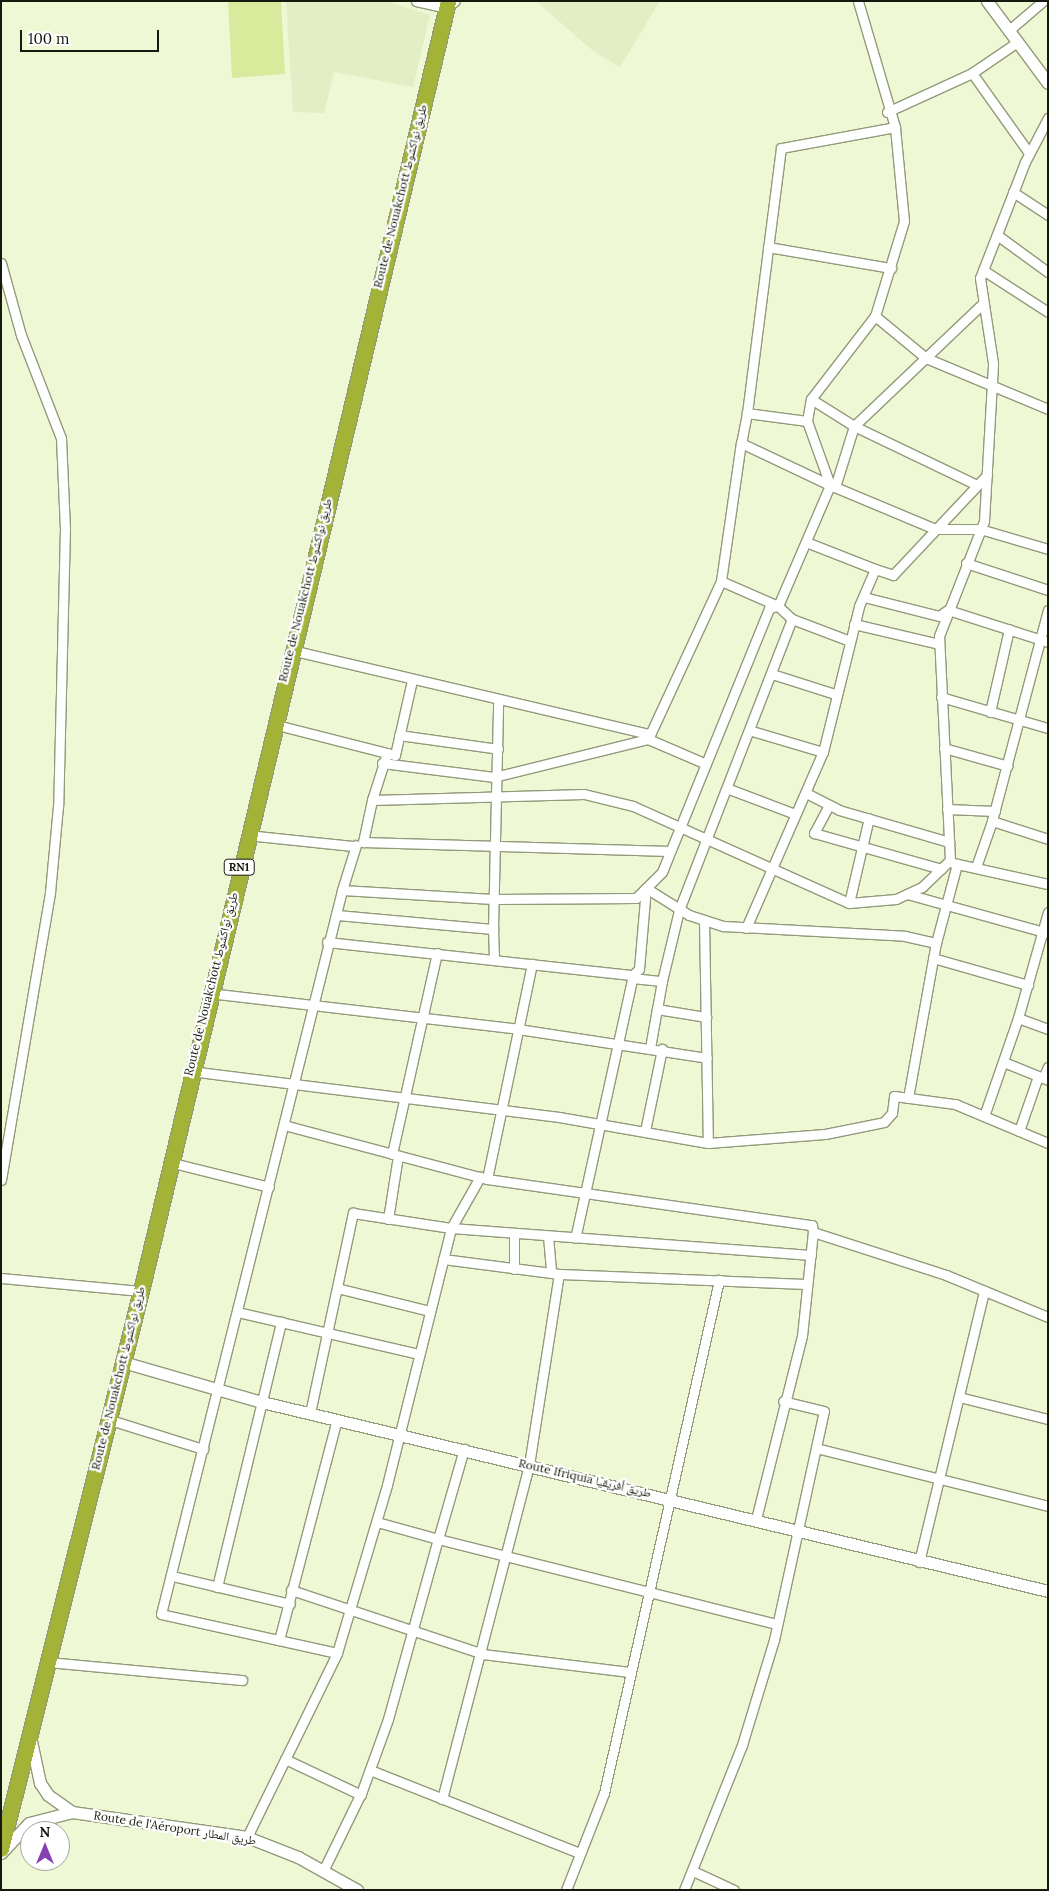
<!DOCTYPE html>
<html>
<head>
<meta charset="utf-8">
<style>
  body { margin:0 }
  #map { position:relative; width:1049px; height:1891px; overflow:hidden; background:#eff8d5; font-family:Lora,"Noto Naskh Arabic",serif }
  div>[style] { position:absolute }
  .built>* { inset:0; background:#e4eec4 }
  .green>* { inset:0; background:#d8eb9c }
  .roads { filter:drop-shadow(1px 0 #929a7a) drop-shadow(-1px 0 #929a7a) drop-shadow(0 1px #929a7a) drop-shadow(0 -1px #929a7a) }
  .minor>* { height:9px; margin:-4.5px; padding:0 4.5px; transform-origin:4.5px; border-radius:4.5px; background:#fff }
  .tertiary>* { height:11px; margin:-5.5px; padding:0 5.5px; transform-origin:5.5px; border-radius:5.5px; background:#fff }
  .trunk>* { height:15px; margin:-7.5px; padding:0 7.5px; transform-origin:7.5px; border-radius:7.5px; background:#a2b338 }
  span { translate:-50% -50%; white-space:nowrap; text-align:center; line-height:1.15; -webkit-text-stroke:4.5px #fff; paint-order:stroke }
  .shield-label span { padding:1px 4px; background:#fff; border:1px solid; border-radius:4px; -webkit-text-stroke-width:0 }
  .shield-label { font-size:11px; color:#16190d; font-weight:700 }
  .street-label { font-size:12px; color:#16190d }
  .frame { position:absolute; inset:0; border:2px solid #16190d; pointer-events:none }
  .north { position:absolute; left:20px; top:1821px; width:50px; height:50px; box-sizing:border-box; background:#fff; border:1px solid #a2a39e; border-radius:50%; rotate:0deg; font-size:14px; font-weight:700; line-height:20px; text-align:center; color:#16190d }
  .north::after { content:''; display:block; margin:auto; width:18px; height:22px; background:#8540b3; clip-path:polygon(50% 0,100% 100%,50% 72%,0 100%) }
  .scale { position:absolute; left:20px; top:30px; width:139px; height:22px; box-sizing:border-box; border:2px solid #16190d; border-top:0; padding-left:6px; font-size:15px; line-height:18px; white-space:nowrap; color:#16190d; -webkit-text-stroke:4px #fff; paint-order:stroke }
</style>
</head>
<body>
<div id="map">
  <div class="built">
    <i style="clip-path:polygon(286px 1px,385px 1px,430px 15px,413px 87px,334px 72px,324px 113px,293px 112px)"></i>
    <i style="clip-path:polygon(536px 1px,660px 1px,620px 67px,593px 51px)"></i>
  </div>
  <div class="green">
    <i style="clip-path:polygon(228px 1px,281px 1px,285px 74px,232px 78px)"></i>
  </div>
  <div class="roads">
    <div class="minor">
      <i style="left:416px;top:1px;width:31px;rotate:13deg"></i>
      <i style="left:446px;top:8px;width:11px;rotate:-38deg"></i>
      <i style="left:1008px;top:31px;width:46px;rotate:-40.6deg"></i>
      <i style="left:972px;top:73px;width:98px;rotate:54.5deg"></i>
      <i style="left:887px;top:112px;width:94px;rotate:-24.6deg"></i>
      <i style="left:972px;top:73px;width:53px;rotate:-34.3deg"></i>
      <i style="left:1013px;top:192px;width:42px;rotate:33.3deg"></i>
      <i style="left:997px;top:235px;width:63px;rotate:36deg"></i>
      <i style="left:768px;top:247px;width:125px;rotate:9.7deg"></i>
      <i style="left:1px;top:263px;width:75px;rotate:74.5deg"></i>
      <i style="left:21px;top:335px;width:110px;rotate:68.8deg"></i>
      <i style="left:61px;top:438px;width:90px;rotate:87.5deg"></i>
      <i style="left:65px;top:528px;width:278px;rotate:91.4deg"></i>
      <i style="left:58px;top:806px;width:87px;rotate:95.3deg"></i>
      <i style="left:50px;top:893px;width:291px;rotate:99.7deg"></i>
      <i style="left:983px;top:270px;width:77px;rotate:32.9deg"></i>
      <i style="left:875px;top:316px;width:66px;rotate:39.5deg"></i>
      <i style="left:926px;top:358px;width:132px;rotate:22.7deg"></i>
      <i style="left:811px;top:399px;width:51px;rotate:32.1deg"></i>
      <i style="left:854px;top:426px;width:64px;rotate:107.3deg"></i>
      <i style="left:747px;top:413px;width:31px;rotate:101deg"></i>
      <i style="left:741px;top:443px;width:98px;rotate:25.3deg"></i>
      <i style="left:830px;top:485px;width:114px;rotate:22.7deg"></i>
      <i style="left:935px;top:529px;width:45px"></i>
      <i style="left:980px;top:529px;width:71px;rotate:16.4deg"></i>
      <i style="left:807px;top:421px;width:61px;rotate:-172.4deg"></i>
      <i style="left:747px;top:413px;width:267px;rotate:-82.7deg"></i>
      <i style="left:781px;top:148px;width:116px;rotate:-10.4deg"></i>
      <i style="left:977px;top:485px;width:136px;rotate:-154.4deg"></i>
      <i style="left:854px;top:426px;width:178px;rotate:-43.6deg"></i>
      <i style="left:806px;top:542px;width:74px;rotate:21.4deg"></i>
      <i style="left:966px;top:563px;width:86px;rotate:18.2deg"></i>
      <i style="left:721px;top:581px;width:139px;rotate:-81.8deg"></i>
      <i style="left:864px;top:597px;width:77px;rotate:14.2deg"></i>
      <i style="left:939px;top:616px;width:11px;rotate:-34deg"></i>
      <i style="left:948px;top:610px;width:105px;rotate:17.7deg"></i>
      <i style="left:1048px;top:610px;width:218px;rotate:104.9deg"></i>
      <i style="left:992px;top:821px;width:59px;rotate:17.8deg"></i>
      <i style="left:854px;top:624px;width:87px;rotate:13.2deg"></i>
      <i style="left:291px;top:650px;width:369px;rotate:13.2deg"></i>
      <i style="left:772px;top:674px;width:66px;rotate:17.6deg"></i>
      <i style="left:941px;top:697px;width:111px;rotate:16.2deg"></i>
      <i style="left:990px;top:712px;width:85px;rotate:-77.1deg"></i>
      <i style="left:273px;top:724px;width:126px;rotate:14.3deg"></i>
      <i style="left:395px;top:755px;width:77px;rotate:-77.2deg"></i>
      <i style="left:752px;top:731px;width:74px;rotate:16.5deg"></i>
      <i style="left:399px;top:735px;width:100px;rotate:8deg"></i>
      <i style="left:648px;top:739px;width:63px;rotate:23.3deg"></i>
      <i style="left:944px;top:748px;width:66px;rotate:15.7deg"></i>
      <i style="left:387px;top:753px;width:49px;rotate:107.7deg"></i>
      <i style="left:372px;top:800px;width:212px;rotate:-1.6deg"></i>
      <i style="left:584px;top:794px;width:50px;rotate:13.8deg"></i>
      <i style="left:633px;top:806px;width:237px;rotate:24.2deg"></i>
      <i style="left:849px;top:903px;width:47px;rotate:-4.9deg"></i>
      <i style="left:896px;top:899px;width:29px;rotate:-25deg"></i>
      <i style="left:922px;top:887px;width:39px;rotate:-44deg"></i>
      <i style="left:950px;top:860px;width:224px;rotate:-92.8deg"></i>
      <i style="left:939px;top:636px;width:123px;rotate:-68.6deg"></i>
      <i style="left:984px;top:521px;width:158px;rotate:-86.7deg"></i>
      <i style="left:993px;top:363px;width:86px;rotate:-98.7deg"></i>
      <i style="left:980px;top:278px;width:124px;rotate:-68.8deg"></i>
      <i style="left:1025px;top:162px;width:50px;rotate:-62.4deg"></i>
      <i style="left:382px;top:763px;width:113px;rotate:7.1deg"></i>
      <i style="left:494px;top:777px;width:159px;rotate:-13.9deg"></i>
      <i style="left:648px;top:739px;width:174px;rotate:-65.2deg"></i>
      <i style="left:721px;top:581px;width:62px;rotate:23.7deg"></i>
      <i style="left:778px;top:606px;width:19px;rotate:43deg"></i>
      <i style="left:792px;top:619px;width:62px;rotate:20.8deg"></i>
      <i style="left:729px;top:789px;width:71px;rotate:20.7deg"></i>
      <i style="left:806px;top:793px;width:37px;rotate:27deg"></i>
      <i style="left:839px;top:810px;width:115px;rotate:16.2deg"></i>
      <i style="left:372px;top:800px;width:43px;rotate:102.1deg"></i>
      <i style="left:363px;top:842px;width:307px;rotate:1.7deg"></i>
      <i style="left:829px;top:805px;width:32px;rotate:118deg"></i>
      <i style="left:814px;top:833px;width:132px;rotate:15.8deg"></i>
      <i style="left:947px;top:809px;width:48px;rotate:2.4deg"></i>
      <i style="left:247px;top:835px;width:106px;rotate:6deg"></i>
      <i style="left:953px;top:863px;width:97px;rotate:12.5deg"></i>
      <i style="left:976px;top:867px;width:49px;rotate:-70.8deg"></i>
      <i style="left:646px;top:888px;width:51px;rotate:32.1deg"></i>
      <i style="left:689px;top:915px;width:36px;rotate:18deg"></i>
      <i style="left:723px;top:926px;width:182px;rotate:3.1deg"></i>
      <i style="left:905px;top:936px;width:32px;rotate:13deg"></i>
      <i style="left:342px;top:890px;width:47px;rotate:-72.7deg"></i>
      <i style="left:907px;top:894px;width:146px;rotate:15.5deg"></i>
      <i style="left:849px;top:903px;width:87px;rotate:-76.8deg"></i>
      <i style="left:336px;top:915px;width:158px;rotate:5.1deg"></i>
      <i style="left:493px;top:929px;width:229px;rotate:-88.7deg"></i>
      <i style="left:704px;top:920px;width:223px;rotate:89deg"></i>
      <i style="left:746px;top:928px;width:192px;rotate:-66.4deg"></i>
      <i style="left:823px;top:752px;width:150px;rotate:-76.1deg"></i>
      <i style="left:859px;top:606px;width:40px;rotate:-66.6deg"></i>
      <i style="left:875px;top:569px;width:19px;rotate:18deg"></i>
      <i style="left:893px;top:575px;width:137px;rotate:-46.8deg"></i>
      <i style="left:493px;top:929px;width:31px;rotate:88deg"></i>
      <i style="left:327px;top:942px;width:308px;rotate:6.2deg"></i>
      <i style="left:633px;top:975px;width:269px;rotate:102.4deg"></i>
      <i style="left:933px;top:958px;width:99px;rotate:15.9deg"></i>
      <i style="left:633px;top:975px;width:8px;rotate:-45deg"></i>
      <i style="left:639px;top:969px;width:81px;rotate:-85.1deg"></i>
      <i style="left:632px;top:978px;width:30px;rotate:6deg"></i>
      <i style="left:662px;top:981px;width:73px;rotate:-76.5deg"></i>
      <i style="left:679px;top:910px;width:312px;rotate:-68.8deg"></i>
      <i style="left:662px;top:981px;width:28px;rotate:100deg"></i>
      <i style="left:657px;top:1009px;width:50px;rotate:9.3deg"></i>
      <i style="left:209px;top:993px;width:311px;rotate:6.6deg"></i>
      <i style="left:518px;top:1029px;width:191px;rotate:8.7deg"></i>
      <i style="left:1018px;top:1018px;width:110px;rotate:-74.2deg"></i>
      <i style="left:650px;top:1048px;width:40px;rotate:-80deg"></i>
      <i style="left:1006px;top:1063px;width:45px;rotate:22deg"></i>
      <i style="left:190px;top:1071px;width:372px;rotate:7.1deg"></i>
      <i style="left:559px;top:1117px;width:151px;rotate:9.9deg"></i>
      <i style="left:708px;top:1143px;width:117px;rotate:-4.4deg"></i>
      <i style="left:825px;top:1134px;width:60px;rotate:-11.5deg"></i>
      <i style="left:884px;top:1122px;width:12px;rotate:-48deg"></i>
      <i style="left:892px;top:1113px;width:17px;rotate:-83deg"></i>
      <i style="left:894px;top:1096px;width:62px;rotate:7.5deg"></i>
      <i style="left:955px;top:1104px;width:101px;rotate:22.8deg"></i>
      <i style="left:1043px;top:1078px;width:12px;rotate:-66deg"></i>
      <i style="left:908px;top:1098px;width:158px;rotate:-79.8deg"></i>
      <i style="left:936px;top:943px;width:82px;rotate:-75.1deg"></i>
      <i style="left:984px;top:1116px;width:104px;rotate:-70.9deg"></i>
      <i style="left:1018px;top:1018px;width:32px;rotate:20deg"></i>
      <i style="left:284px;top:1125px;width:210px;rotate:14.9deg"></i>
      <i style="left:487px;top:1179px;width:328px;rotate:8.1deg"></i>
      <i style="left:812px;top:1225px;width:7px;rotate:82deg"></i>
      <i style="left:813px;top:1232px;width:140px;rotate:17.9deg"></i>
      <i style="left:946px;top:1275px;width:110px;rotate:22.4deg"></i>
      <i style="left:645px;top:1131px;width:84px;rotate:-78.3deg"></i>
      <i style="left:1019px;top:1131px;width:58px;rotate:-70.9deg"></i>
      <i style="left:392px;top:1154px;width:206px;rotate:-77.4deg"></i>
      <i style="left:169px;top:1162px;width:103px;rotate:14deg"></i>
      <i style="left:487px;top:1179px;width:220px;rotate:-78.2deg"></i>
      <i style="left:388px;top:1219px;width:64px;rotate:-81deg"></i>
      <i style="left:514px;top:1234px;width:35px;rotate:90deg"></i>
      <i style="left:548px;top:1236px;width:37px;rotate:85deg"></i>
      <i style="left:443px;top:1259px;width:117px;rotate:7.4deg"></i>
      <i style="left:1px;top:1278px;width:141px;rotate:5.3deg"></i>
      <i style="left:337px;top:1288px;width:96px;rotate:13.9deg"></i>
      <i style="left:237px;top:1312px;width:187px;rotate:13deg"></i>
      <i style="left:959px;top:1397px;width:92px;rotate:13.9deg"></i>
      <i style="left:310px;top:1413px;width:205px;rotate:-77.9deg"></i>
      <i style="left:353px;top:1213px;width:99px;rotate:8.7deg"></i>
      <i style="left:451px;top:1228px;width:361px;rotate:4.3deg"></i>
      <i style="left:107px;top:1419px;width:101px;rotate:17.4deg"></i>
      <i style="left:816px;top:1448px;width:239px;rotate:14deg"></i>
      <i style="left:756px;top:1519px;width:189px;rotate:-75.9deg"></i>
      <i style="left:802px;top:1336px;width:105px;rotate:-84deg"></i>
      <i style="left:377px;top:1522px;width:63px;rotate:15.6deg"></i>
      <i style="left:438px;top:1539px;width:94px;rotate:-73.9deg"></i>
      <i style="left:919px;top:1562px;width:279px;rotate:-76.5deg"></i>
      <i style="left:172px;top:1576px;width:121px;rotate:13.3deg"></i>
      <i style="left:217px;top:1587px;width:273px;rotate:-76.4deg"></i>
      <i style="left:291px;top:1590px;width:202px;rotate:18.4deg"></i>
      <i style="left:483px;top:1654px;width:147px;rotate:7deg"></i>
      <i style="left:279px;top:1640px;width:228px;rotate:-75.3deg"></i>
      <i style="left:337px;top:1653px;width:180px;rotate:-167.5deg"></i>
      <i style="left:161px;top:1614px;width:746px;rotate:-75.96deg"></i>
      <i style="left:342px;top:890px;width:151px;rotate:3.4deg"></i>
      <i style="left:493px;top:899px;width:143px;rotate:-0.4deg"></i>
      <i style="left:636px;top:898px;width:37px;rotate:-45deg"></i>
      <i style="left:662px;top:872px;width:285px;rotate:-67.9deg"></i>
      <i style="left:769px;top:608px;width:9px;rotate:-13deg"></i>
      <i style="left:778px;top:606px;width:132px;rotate:-66.7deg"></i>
      <i style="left:830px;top:485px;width:68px;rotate:-109.8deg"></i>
      <i style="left:807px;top:421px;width:22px;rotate:-80deg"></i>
      <i style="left:811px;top:399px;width:105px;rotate:-52.4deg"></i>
      <i style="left:875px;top:316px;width:99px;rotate:-73deg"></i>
      <i style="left:904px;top:221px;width:94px;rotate:-95.5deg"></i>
      <i style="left:895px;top:127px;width:131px;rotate:-106.4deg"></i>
      <i style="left:47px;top:1662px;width:196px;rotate:5.3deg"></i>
      <i style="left:285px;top:1759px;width:84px;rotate:25.3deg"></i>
      <i style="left:370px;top:1770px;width:226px;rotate:21.6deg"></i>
      <i style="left:442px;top:1799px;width:345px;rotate:-75.4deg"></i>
      <i style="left:529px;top:1465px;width:193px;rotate:-81.1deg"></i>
      <i style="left:559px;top:1274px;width:248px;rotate:2.3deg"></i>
      <i style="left:247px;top:1837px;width:205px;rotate:-63.9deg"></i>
      <i style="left:337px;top:1653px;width:175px;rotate:-73.4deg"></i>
      <i style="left:387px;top:1485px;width:265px;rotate:-76deg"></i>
      <i style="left:451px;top:1228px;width:59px;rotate:-60.4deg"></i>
      <i style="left:323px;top:1871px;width:89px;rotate:-64deg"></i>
      <i style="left:362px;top:1791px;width:77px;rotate:-70.1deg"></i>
      <i style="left:388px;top:1719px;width:187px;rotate:-74.5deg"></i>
      <i style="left:438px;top:1539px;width:349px;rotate:14.1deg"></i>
      <i style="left:693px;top:1871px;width:45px;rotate:24.9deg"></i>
      <i style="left:566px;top:1890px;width:104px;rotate:-68.6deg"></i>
      <i style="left:604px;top:1793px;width:526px;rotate:-77.36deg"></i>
      <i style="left:684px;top:1890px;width:156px;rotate:-68.2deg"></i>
      <i style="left:742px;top:1745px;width:110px;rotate:-73.1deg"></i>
      <i style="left:774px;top:1640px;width:234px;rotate:-77.7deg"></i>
      <i style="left:824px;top:1411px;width:42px;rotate:-166.3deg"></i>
    </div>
    <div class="tertiary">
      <i style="left:987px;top:1px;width:102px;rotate:53.4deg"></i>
      <i style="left:123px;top:1362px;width:145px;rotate:16.1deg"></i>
      <i style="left:262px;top:1402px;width:808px;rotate:13.52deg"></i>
      <i style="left:31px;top:1741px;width:43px;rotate:77.9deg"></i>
      <i style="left:40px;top:1783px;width:14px;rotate:56deg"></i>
      <i style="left:48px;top:1795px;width:29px;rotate:35deg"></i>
      <i style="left:72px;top:1812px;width:177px;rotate:8.1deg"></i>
      <i style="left:247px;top:1837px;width:55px;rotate:21.4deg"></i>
      <i style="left:298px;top:1857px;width:68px;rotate:29.2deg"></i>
      <i style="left:1px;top:1853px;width:41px;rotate:-47deg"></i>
      <i style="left:29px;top:1823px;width:44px;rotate:-14.3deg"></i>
    </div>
    <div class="trunk">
      <i style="left:1px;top:1849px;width:575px;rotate:-75.92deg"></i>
      <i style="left:141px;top:1291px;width:1326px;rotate:-76.61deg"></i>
    </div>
  </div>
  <div class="shield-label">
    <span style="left:239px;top:867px">RN1</span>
  </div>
  <div class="street-label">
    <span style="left:400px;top:196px;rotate:-76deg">Route de Nouakchott طريق نواكشوط</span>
    <span style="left:305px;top:590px;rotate:-76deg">Route de Nouakchott طريق نواكشوط</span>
    <span style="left:211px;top:984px;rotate:-76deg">Route de Nouakchott طريق نواكشوط</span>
    <span style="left:118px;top:1378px;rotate:-76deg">Route de Nouakchott طريق نواكشوط</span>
    <span style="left:585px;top:1478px;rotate:13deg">Route Ifriquia طريق أفريقيا</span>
    <span style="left:175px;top:1828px;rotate:9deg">Route de l'Aéroport طريق المطار</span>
  </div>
  <div class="frame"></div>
  <div class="north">N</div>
  <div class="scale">100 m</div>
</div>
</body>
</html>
